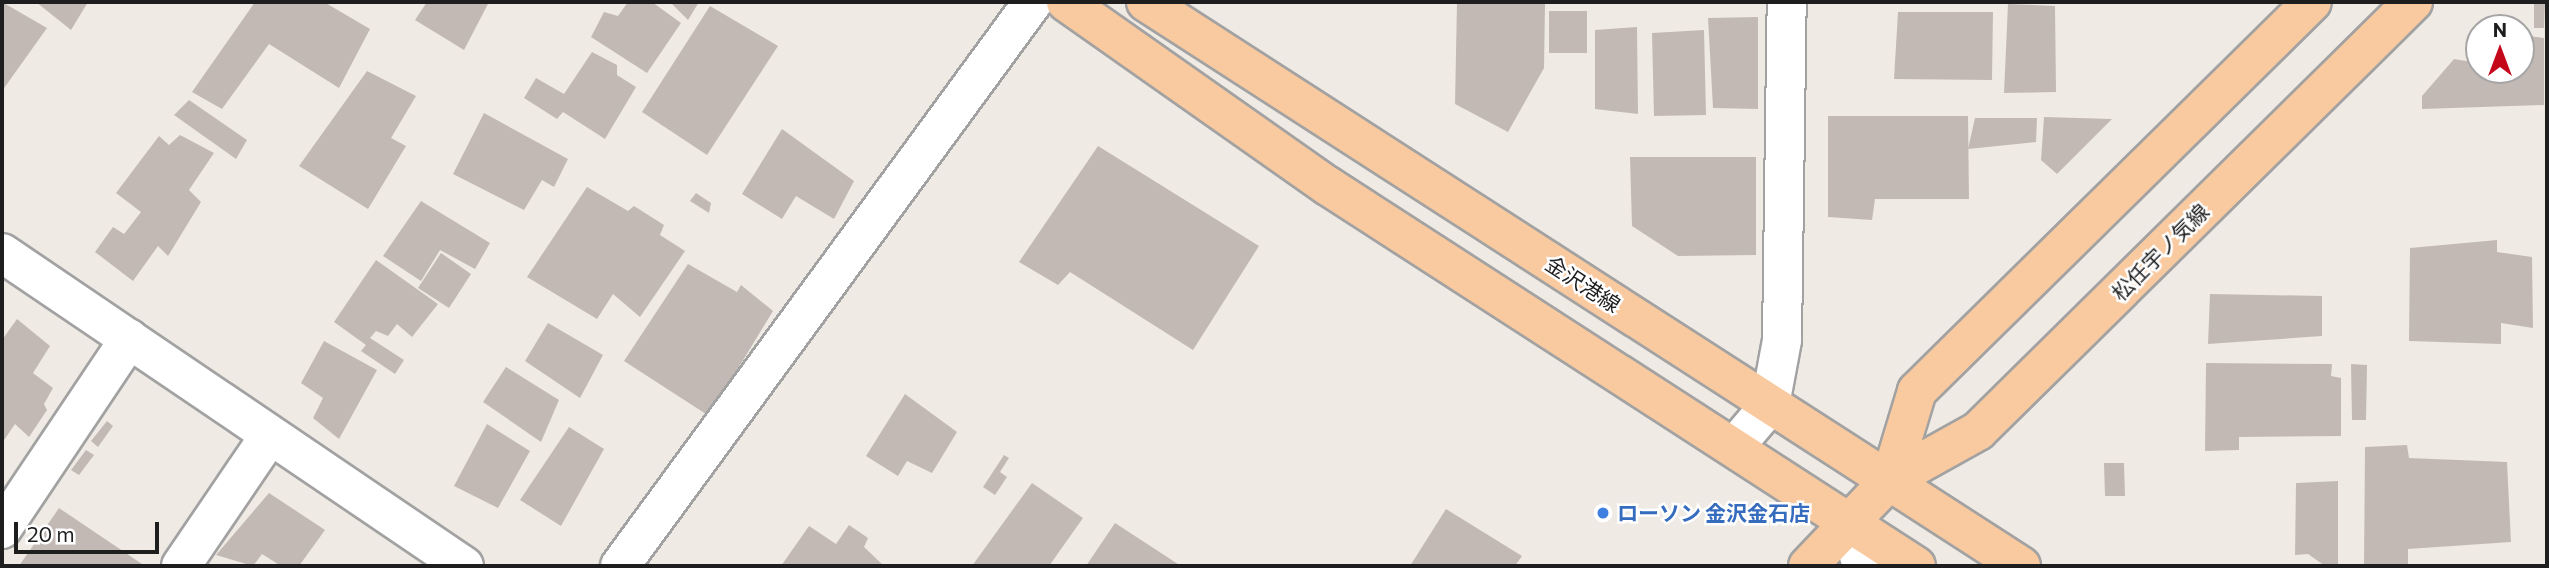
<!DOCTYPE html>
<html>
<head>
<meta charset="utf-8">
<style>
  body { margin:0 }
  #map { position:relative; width:2549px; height:568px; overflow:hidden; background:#efeae4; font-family:Commissioner,"Noto Sans JP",sans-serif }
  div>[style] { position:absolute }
  .building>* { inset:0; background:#c3b9b4 }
  .roads { filter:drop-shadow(2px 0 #a2a2a2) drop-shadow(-2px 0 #a2a2a2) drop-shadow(0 2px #a2a2a2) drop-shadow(0 -2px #a2a2a2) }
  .minor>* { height:38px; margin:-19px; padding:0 19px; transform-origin:19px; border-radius:19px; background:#fff }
  .tertiary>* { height:38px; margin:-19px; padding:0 19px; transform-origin:19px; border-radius:19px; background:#fff }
  .primary>* { height:38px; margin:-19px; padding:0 19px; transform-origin:19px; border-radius:19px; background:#f9c99f }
  .dots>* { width:19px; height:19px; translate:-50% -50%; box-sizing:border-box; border:4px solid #fff; border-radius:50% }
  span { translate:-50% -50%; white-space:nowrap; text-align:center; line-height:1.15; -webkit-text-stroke:5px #fff; paint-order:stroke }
  .street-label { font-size:21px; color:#1e1e1e }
  .shop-label { font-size:21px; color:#366cbe; font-weight:700 }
  .left { translate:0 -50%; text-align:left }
  .frame { position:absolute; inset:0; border:4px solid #1e1e1e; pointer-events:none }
  .north { position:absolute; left:2465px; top:14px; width:70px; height:70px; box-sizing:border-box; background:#fff; border:2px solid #a5a5a5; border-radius:50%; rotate:0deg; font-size:19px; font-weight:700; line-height:28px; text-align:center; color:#1e1e1e }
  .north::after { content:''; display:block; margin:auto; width:24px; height:32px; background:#c5071a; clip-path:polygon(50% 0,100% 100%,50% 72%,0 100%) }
  .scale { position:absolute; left:14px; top:522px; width:145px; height:32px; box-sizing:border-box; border:4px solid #1e1e1e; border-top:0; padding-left:9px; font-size:21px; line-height:24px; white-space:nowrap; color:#1e1e1e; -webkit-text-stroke:5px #fff; paint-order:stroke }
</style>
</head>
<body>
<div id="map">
  <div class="building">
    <i style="clip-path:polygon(2px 2px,47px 28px,2px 91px)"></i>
    <i style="clip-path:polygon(36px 2px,88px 2px,71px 30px)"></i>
    <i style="clip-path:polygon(255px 2px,324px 2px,370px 29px,339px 88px,269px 44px,222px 109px,192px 92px)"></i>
    <i style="clip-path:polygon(427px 2px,489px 2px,464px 50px,415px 20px)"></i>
    <i style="clip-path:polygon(628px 2px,652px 2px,681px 23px,647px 73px,591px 37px,604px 12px,618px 16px)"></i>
    <i style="clip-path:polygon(670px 2px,699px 2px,688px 20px)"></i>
    <i style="clip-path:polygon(1457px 2px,1545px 4px,1544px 68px,1508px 132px,1455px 104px)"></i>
    <i style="clip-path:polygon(2534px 2px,2545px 2px,2544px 28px,2534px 28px)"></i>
    <i style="clip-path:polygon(2008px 4px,2055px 6px,2056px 92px,2004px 93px)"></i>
    <i style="clip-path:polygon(710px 6px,778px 46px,707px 155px,642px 112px)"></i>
    <i style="clip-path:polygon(1549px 11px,1587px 11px,1587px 53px,1549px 53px)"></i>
    <i style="clip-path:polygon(1898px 12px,1993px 12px,1992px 80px,1894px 79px)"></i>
    <i style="clip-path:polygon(1758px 17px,1758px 109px,1713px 108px,1708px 18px)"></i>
    <i style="clip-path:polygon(1637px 27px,1638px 114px,1595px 109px,1595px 30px)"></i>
    <i style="clip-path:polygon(1704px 30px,1706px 115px,1654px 116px,1652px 33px)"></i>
    <i style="clip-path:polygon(2521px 35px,2544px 38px,2544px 105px,2422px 109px,2422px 96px,2454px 59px,2479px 63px,2479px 70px,2521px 70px)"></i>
    <i style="clip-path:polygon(592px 52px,617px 65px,617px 75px,636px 87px,605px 139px,563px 112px,557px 119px,524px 98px,536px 78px,564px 94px)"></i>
    <i style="clip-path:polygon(367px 71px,416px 96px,391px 138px,406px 146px,368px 209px,299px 166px)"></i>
    <i style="clip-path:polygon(189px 100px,247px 140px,236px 159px,174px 115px)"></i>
    <i style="clip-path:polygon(484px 113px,568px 159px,554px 187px,542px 180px,524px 210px,453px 174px)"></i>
    <i style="clip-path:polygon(1828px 116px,1968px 116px,1969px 199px,1875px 199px,1872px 220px,1828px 217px)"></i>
    <i style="clip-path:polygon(2044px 117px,2112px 119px,2057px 174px,2041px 160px)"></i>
    <i style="clip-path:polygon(1975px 118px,2037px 118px,2036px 142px,1968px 149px)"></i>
    <i style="clip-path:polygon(782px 129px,854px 181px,834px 219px,796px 196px,782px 219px,742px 194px)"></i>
    <i style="clip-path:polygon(180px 135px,214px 153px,189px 190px,201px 202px,168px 256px,158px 246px,133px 281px,95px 252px,113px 227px,124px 234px,141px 212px,116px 193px,159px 136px,169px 145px)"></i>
    <i style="clip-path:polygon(1098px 146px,1259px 246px,1193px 350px,1070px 272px,1058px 285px,1019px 262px)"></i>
    <i style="clip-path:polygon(1630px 157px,1756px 157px,1756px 255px,1678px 256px,1632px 226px)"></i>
    <i style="clip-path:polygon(587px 187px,628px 211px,634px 206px,664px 225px,660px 235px,685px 251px,640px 317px,613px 294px,597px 319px,527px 277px)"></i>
    <i style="clip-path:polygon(696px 193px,711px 203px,709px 213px,690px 201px)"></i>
    <i style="clip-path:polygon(421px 201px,490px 243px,475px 269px,440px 250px,421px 281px,383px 256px)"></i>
    <i style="clip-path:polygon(2497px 240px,2497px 252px,2532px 257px,2533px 328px,2501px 323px,2501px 344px,2409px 341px,2410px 248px)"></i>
    <i style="clip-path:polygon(441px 253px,471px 274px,449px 308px,418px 288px)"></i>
    <i style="clip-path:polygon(376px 260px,438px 304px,412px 337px,397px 324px,388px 336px,376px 331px,370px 338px,404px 360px,395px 374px,361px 351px,366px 345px,334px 322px)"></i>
    <i style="clip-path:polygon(688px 264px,737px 292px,741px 285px,773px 311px,709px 416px,624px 361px)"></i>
    <i style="clip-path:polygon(2210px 294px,2322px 296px,2322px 336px,2208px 344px)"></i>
    <i style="clip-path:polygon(17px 319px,50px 346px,33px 373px,53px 388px,44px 404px,47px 410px,29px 437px,15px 424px,2px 443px,2px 340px)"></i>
    <i style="clip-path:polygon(548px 323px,603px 355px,580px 398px,525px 361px)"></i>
    <i style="clip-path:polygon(324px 341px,377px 370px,339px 439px,313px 418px,323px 398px,301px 383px)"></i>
    <i style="clip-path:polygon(2206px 363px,2332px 364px,2331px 376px,2341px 378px,2341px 436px,2239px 437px,2239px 450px,2205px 451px)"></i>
    <i style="clip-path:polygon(2351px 364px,2367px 365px,2366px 420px,2352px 420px)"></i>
    <i style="clip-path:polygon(506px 367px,559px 400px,541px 442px,483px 402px)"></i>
    <i style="clip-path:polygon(905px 394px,957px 432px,932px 473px,907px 461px,898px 476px,866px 456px)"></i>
    <i style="clip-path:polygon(107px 421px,113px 426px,98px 447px,91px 441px)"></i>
    <i style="clip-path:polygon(487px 424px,530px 451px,498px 508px,454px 486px)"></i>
    <i style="clip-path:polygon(569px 427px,604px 449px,561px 526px,520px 500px)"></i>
    <i style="clip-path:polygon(2407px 445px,2409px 458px,2507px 462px,2511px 542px,2408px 549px,2408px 566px,2364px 566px,2365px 447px)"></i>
    <i style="clip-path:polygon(86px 450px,94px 455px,79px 475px,71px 470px)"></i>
    <i style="clip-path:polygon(1004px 455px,1009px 458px,1000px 472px,1007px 477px,995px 495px,983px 487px)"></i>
    <i style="clip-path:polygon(2104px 463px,2124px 463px,2125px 496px,2105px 496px)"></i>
    <i style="clip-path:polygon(2338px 481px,2338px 566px,2325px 566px,2308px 554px,2295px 555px,2296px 483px)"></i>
    <i style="clip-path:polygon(1032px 483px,1083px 518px,1049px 566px,972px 566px)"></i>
    <i style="clip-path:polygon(269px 493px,325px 530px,299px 566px,281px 566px,262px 554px,253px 566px,216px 555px)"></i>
    <i style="clip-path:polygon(59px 508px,145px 566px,19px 566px)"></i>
    <i style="clip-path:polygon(1446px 509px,1522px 556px,1515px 566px,1410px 566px)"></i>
    <i style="clip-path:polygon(1115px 523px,1181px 566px,1086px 566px)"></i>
    <i style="clip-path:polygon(849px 525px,868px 538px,864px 547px,884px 566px,781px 566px,809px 526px,836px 544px)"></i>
  </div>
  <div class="roads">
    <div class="minor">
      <i style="left:2px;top:253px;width:558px;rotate:34.12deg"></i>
      <i style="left:1850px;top:525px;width:43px;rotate:73.7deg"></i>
      <i style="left:2px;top:529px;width:229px;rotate:-56.2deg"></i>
      <i style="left:181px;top:566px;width:158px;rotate:-55.8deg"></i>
      <i style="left:620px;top:566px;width:699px;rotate:-53.79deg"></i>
    </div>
    <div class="tertiary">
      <i style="left:1735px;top:446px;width:54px;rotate:-49.5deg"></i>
      <i style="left:1770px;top:405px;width:66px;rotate:-79.5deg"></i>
      <i style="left:1782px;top:340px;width:338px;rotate:-89.2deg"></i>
    </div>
    <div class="primary">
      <i style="left:1066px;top:2px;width:320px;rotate:35.1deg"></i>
      <i style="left:1328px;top:186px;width:700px;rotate:32.87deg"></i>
      <i style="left:1146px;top:2px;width:1041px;rotate:32.8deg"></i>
      <i style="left:1890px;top:480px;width:93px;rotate:-73.1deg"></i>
      <i style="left:1917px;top:391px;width:554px;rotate:-44.56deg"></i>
      <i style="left:1808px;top:566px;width:119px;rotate:-46.4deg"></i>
      <i style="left:1890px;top:480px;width:101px;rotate:-29.1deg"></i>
      <i style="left:1978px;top:431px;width:611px;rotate:-44.6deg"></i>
    </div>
  </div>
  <div class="dots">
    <i style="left:1603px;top:513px;background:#3f7fe0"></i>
  </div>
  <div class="street-label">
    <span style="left:2160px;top:252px;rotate:-45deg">松任宇ノ気線</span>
    <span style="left:1583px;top:284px;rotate:33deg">金沢港線</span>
  </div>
  <div class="shop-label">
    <span class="left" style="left:1617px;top:513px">ローソン 金沢金石店</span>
  </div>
  <div class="frame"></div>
  <div class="north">N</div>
  <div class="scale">20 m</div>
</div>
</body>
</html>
